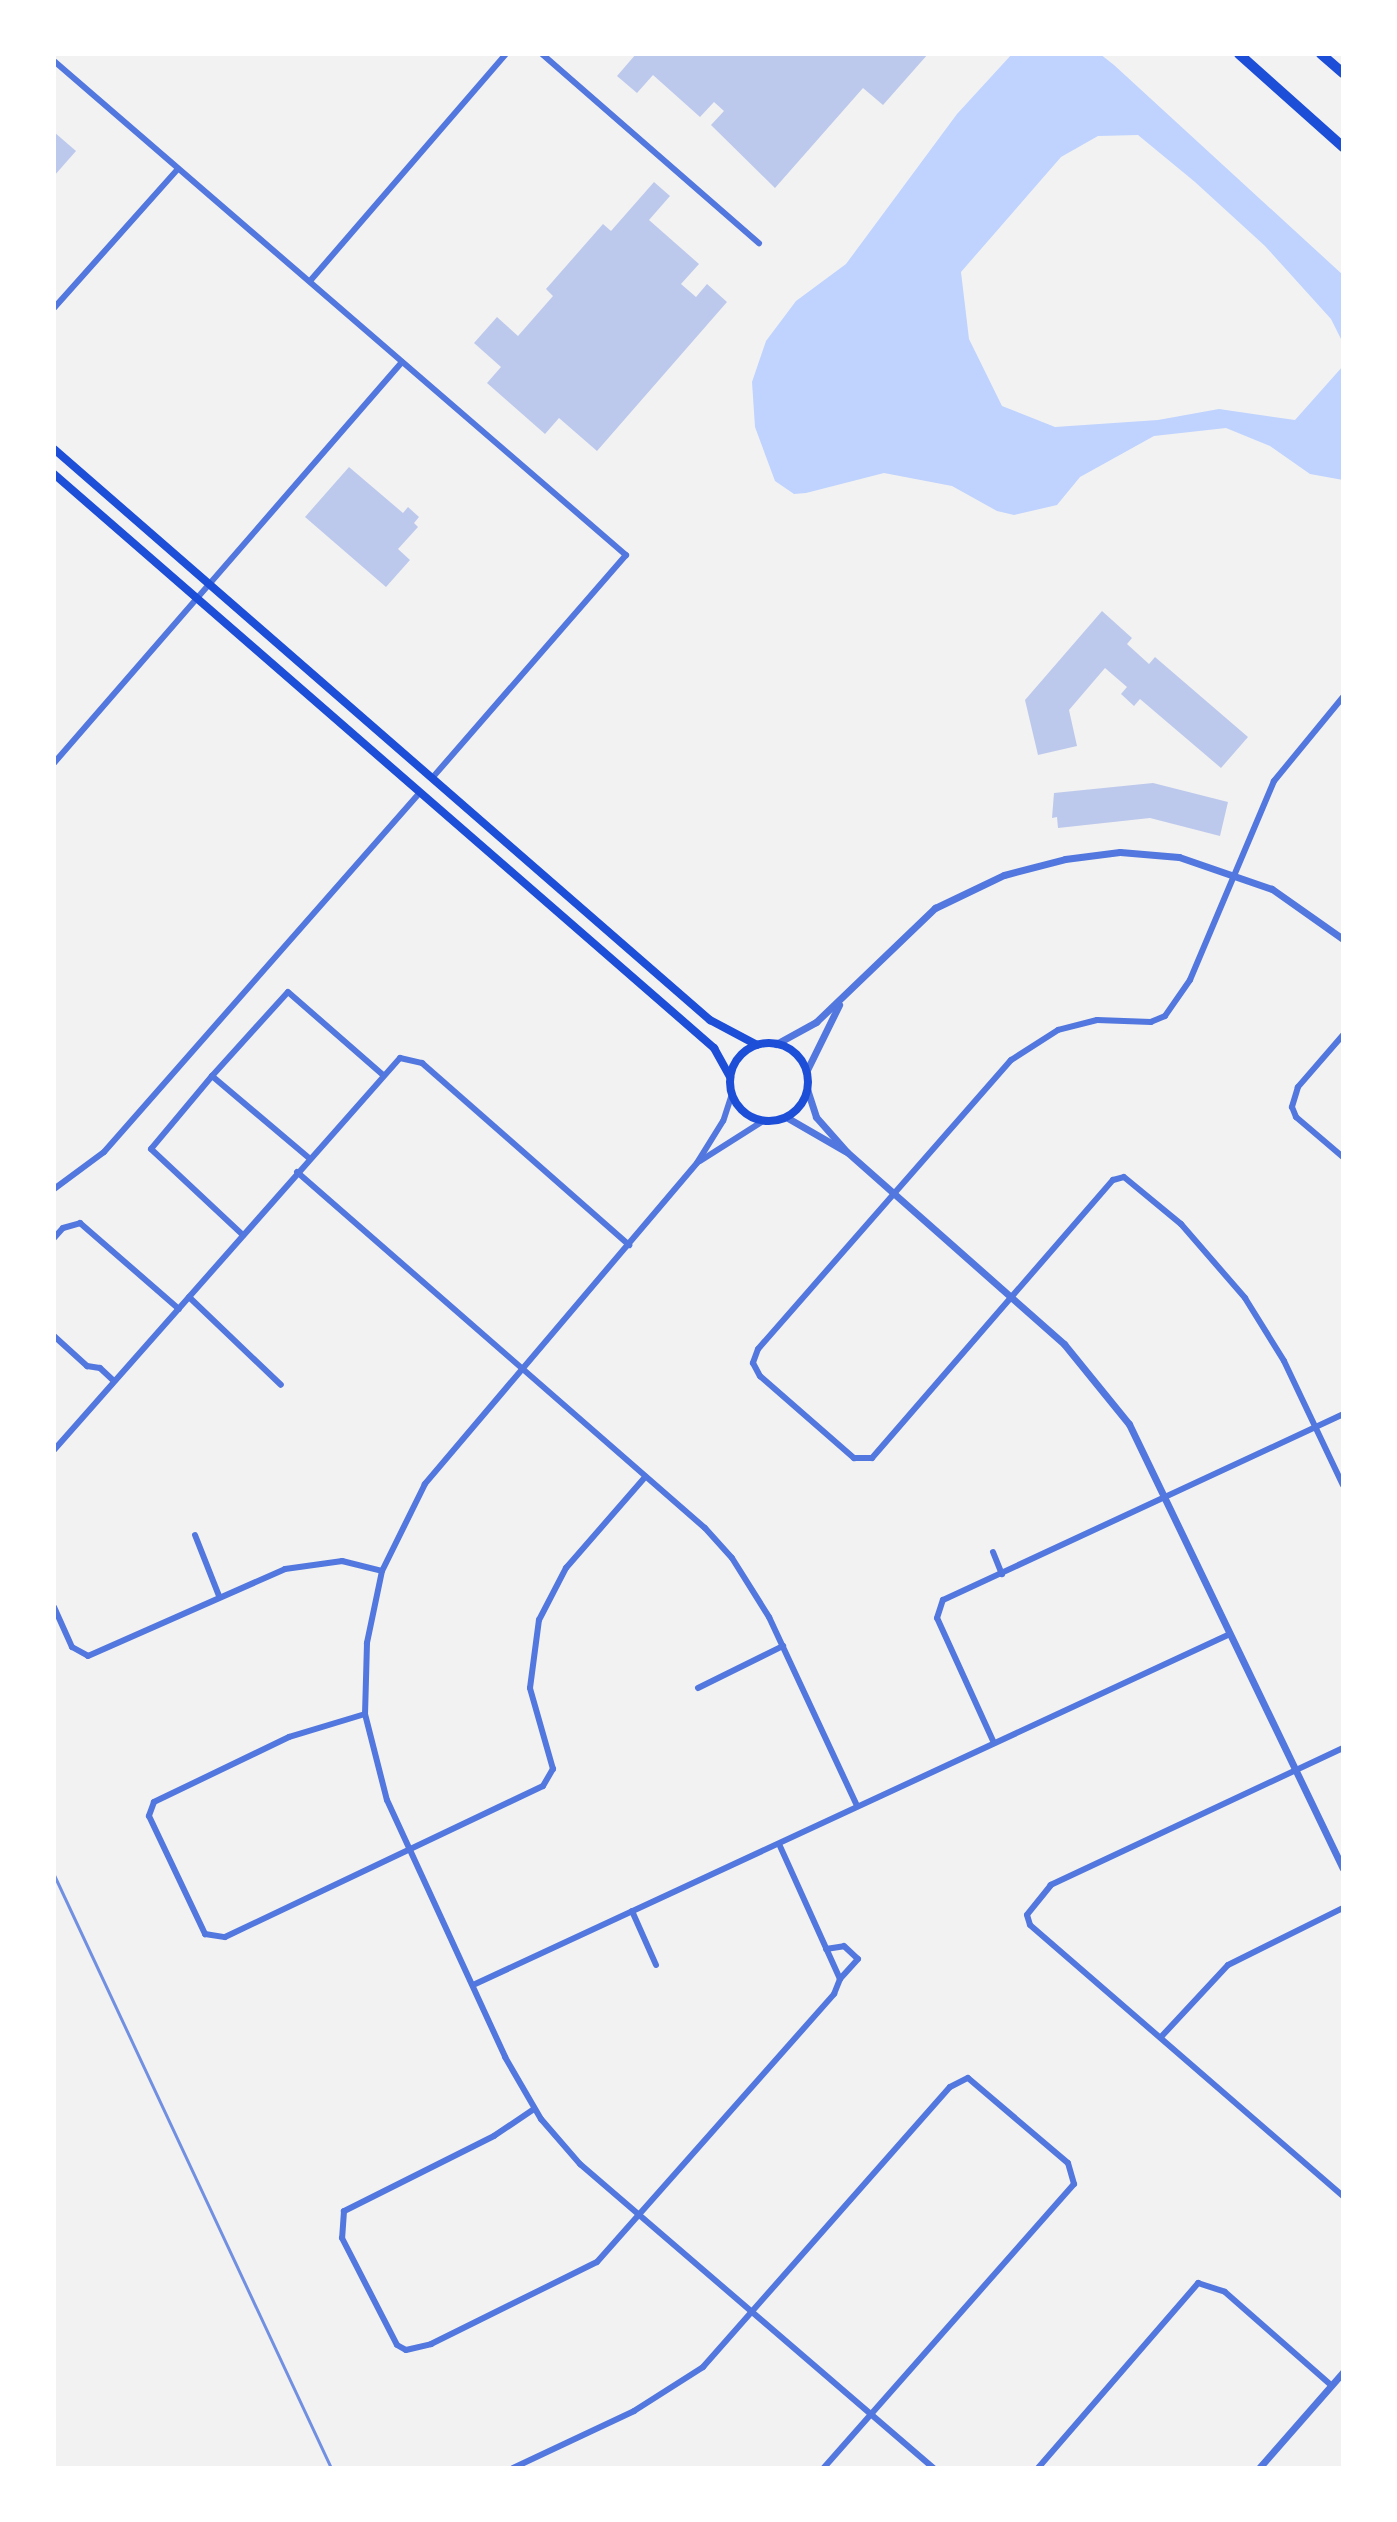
<!DOCTYPE html>
<html>
<head>
<meta charset="utf-8">
<style>
  body { margin:0 }
  #map { position:relative; width:1397px; height:2522px; overflow:hidden; background:#f2f2f2; font-family:"PT Sans Narrow",sans-serif }
  div>[style] { position:absolute }
  .water>* { inset:0; background:#bfd3fe }
  .building>* { inset:0; background:#bdc9ec }
  .minor>* { height:6px; margin:-3px; padding:0 3px; transform-origin:3px; border-radius:3px; background:#5277de }
  .tertiary>* { height:7px; margin:-3.5px; padding:0 3.5px; transform-origin:3.5px; border-radius:3.5px; background:#5277de }
  .secondary>* { height:8px; margin:-4px; padding:0 4px; transform-origin:4px; border-radius:4px; background:#1d4ed8 }
  .secondary>.ring { margin:-4px; padding:0; box-sizing:content-box; background:none; border:8px solid #1d4ed8; border-radius:50% }
  .motorway>* { height:10px; margin:-5px; padding:0 5px; transform-origin:5px; border-radius:5px; background:#1d4ed8 }
  .rail>* { height:3px; margin:-1.5px; padding:0 1.5px; transform-origin:1.5px; border-radius:1.5px; background:#7290e2 }
  span { translate:-50% -50%; white-space:nowrap; text-align:center; line-height:1.15; -webkit-text-stroke:6px #fff; paint-order:stroke }
  .frame { position:absolute; inset:0; border:56px solid #fff; pointer-events:none }
</style>
</head>
<body>
<div id="map">
  <div class="water">
    <i style="clip-path:polygon(1012px 54px,1100px 54px,1114px 65px,1343px 275px,1343px 343px,1331px 319px,1265px 246px,1195px 182px,1138px 135px,1098px 136px,1061px 157px,961px 272px,969px 339px,1002px 406px,1055px 427px,1158px 420px,1219px 409px,1295px 420px,1343px 366px,1343px 480px,1310px 474px,1270px 446px,1226px 428px,1154px 436px,1080px 477px,1057px 505px,1014px 515px,997px 511px,952px 486px,884px 473px,806px 493px,794px 494px,775px 481px,755px 427px,752px 382px,766px 341px,796px 301px,846px 264px,957px 114px)"></i>
  </div>
  <div class="building">
    <i style="clip-path:polygon(636px 54px,928px 54px,883px 105px,863px 88px,775px 188px,711px 125px,724px 111px,714px 102px,700px 117px,653px 75px,637px 93px,617px 76px)"></i>
    <i style="clip-path:polygon(54px 132px,76px 151px,54px 176px)"></i>
    <i style="clip-path:polygon(654px 182px,670px 196px,649px 220px,699px 264px,681px 284px,696px 297px,707px 284px,727px 302px,597px 451px,559px 418px,545px 434px,487px 383px,501px 367px,474px 343px,497px 317px,518px 336px,553px 296px,546px 289px,603px 224px,611px 231px)"></i>
    <i style="clip-path:polygon(349px 467px,403px 513px,408px 507px,419px 517px,414px 523px,418px 527px,398px 549px,410px 560px,386px 587px,305px 517px)"></i>
    <i style="clip-path:polygon(1102px 611px,1132px 638px,1127px 644px,1149px 664px,1155px 657px,1248px 737px,1221px 768px,1140px 699px,1134px 706px,1121px 694px,1127px 687px,1105px 668px,1069px 710px,1077px 746px,1038px 755px,1025px 700px)"></i>
    <i style="clip-path:polygon(1153px 783px,1228px 802px,1220px 836px,1150px 818px,1058px 828px,1057px 817px,1052px 818px,1054px 793px)"></i>
  </div>
  <div class="minor">
    <i style="left:542px;top:54px;width:288px;rotate:41.1deg"></i>
    <i style="left:54px;top:61px;width:756px;rotate:40.82deg"></i>
    <i style="left:626px;top:555px;width:294px;rotate:131deg"></i>
    <i style="left:310px;top:281px;width:300px;rotate:-49.2deg"></i>
    <i style="left:54px;top:308px;width:186px;rotate:-48.3deg"></i>
    <i style="left:1343px;top:697px;width:109px;rotate:129.4deg"></i>
    <i style="left:1274px;top:781px;width:216px;rotate:112.9deg"></i>
    <i style="left:1190px;top:980px;width:44px;rotate:124.8deg"></i>
    <i style="left:1165px;top:1016px;width:15px;rotate:157deg"></i>
    <i style="left:1151px;top:1022px;width:54px;rotate:-177.9deg"></i>
    <i style="left:1097px;top:1020px;width:40px;rotate:165.6deg"></i>
    <i style="left:1058px;top:1030px;width:56px;rotate:147.4deg"></i>
    <i style="left:1011px;top:1060px;width:384px;rotate:131.2deg"></i>
    <i style="left:758px;top:1349px;width:15px;rotate:110deg"></i>
    <i style="left:753px;top:1363px;width:15px;rotate:62deg"></i>
    <i style="left:760px;top:1376px;width:125px;rotate:41.1deg"></i>
    <i style="left:854px;top:1458px;width:18px"></i>
    <i style="left:872px;top:1458px;width:368px;rotate:-49.1deg"></i>
    <i style="left:1113px;top:1180px;width:11px;rotate:-15deg"></i>
    <i style="left:1124px;top:1177px;width:74px;rotate:39.5deg"></i>
    <i style="left:1181px;top:1224px;width:98px;rotate:49.1deg"></i>
    <i style="left:1245px;top:1298px;width:74px;rotate:58.2deg"></i>
    <i style="left:1284px;top:1361px;width:137px;rotate:64.6deg"></i>
    <i style="left:54px;top:763px;width:531px;rotate:-49.05deg"></i>
    <i style="left:1343px;top:1035px;width:69px;rotate:130.9deg"></i>
    <i style="left:1298px;top:1087px;width:21px;rotate:107deg"></i>
    <i style="left:1292px;top:1107px;width:11px;rotate:68deg"></i>
    <i style="left:1296px;top:1117px;width:62px;rotate:40.4deg"></i>
    <i style="left:212px;top:1076px;width:95px;rotate:129.9deg"></i>
    <i style="left:151px;top:1149px;width:126px;rotate:43.1deg"></i>
    <i style="left:732px;top:1094px;width:28px;rotate:108deg"></i>
    <i style="left:723px;top:1121px;width:49px;rotate:121.8deg"></i>
    <i style="left:697px;top:1163px;width:421px;rotate:130.3deg"></i>
    <i style="left:425px;top:1484px;width:97px;rotate:116.3deg"></i>
    <i style="left:382px;top:1571px;width:74px;rotate:101.8deg"></i>
    <i style="left:367px;top:1643px;width:71px;rotate:91.6deg"></i>
    <i style="left:365px;top:1714px;width:89px;rotate:75.7deg"></i>
    <i style="left:387px;top:1800px;width:283px;rotate:65.3deg"></i>
    <i style="left:505px;top:2057px;width:72px;rotate:59.9deg"></i>
    <i style="left:541px;top:2119px;width:60px;rotate:49.1deg"></i>
    <i style="left:580px;top:2164px;width:466px;rotate:40.7deg"></i>
    <i style="left:309px;top:1158px;width:127px;rotate:-139.8deg"></i>
    <i style="left:212px;top:1076px;width:113px;rotate:-47.9deg"></i>
    <i style="left:288px;top:992px;width:125px;rotate:41.1deg"></i>
    <i style="left:700px;top:1161px;width:75px;rotate:-32.4deg"></i>
    <i style="left:297px;top:1172px;width:541px;rotate:41.11deg"></i>
    <i style="left:705px;top:1528px;width:40px;rotate:48deg"></i>
    <i style="left:732px;top:1558px;width:70px;rotate:57.9deg"></i>
    <i style="left:769px;top:1617px;width:208px;rotate:65deg"></i>
    <i style="left:54px;top:1189px;width:62px;rotate:-36.5deg"></i>
    <i style="left:104px;top:1152px;width:475px;rotate:-48.7deg"></i>
    <i style="left:54px;top:1238px;width:13px;rotate:-48deg"></i>
    <i style="left:63px;top:1228px;width:18px;rotate:-16deg"></i>
    <i style="left:80px;top:1223px;width:131px;rotate:41deg"></i>
    <i style="left:189px;top:1297px;width:127px;rotate:43.7deg"></i>
    <i style="left:54px;top:1336px;width:45px;rotate:42.3deg"></i>
    <i style="left:87px;top:1366px;width:13px;rotate:9deg"></i>
    <i style="left:100px;top:1368px;width:19px;rotate:43deg"></i>
    <i style="left:54px;top:1450px;width:523px;rotate:-48.57deg"></i>
    <i style="left:400px;top:1058px;width:23px;rotate:13deg"></i>
    <i style="left:422px;top:1063px;width:276px;rotate:41.3deg"></i>
    <i style="left:195px;top:1535px;width:66px;rotate:68.5deg"></i>
    <i style="left:993px;top:1552px;width:24px;rotate:68deg"></i>
    <i style="left:54px;top:1607px;width:44px;rotate:65.8deg"></i>
    <i style="left:72px;top:1647px;width:18px;rotate:29deg"></i>
    <i style="left:88px;top:1656px;width:215px;rotate:-23.8deg"></i>
    <i style="left:285px;top:1569px;width:58px;rotate:-8deg"></i>
    <i style="left:342px;top:1561px;width:41px;rotate:14deg"></i>
    <i style="left:698px;top:1688px;width:95px;rotate:-26.3deg"></i>
    <i style="left:365px;top:1714px;width:79px;rotate:163.2deg"></i>
    <i style="left:289px;top:1737px;width:150px;rotate:154.3deg"></i>
    <i style="left:154px;top:1802px;width:15px;rotate:110deg"></i>
    <i style="left:149px;top:1816px;width:131px;rotate:64.6deg"></i>
    <i style="left:205px;top:1934px;width:20px;rotate:9deg"></i>
    <i style="left:225px;top:1937px;width:352px;rotate:-25.4deg"></i>
    <i style="left:543px;top:1786px;width:20px;rotate:-60deg"></i>
    <i style="left:553px;top:1769px;width:84px;rotate:-105.9deg"></i>
    <i style="left:530px;top:1688px;width:69px;rotate:-82.5deg"></i>
    <i style="left:539px;top:1620px;width:59px;rotate:-62.6deg"></i>
    <i style="left:566px;top:1568px;width:121px;rotate:-49deg"></i>
    <i style="left:994px;top:1743px;width:137px;rotate:-114.5deg"></i>
    <i style="left:937px;top:1618px;width:19px;rotate:-72deg"></i>
    <i style="left:943px;top:1600px;width:441px;rotate:-24.9deg"></i>
    <i style="left:1343px;top:1748px;width:323px;rotate:154.9deg"></i>
    <i style="left:1051px;top:1885px;width:38px;rotate:129deg"></i>
    <i style="left:1027px;top:1915px;width:10px;rotate:73deg"></i>
    <i style="left:1030px;top:1925px;width:414px;rotate:40.9deg"></i>
    <i style="left:632px;top:1911px;width:59px;rotate:66deg"></i>
    <i style="left:826px;top:1949px;width:18px;rotate:-9deg"></i>
    <i style="left:844px;top:1946px;width:19px;rotate:43deg"></i>
    <i style="left:858px;top:1959px;width:27px;rotate:132deg"></i>
    <i style="left:473px;top:1985px;width:832px;rotate:-24.87deg"></i>
    <i style="left:1161px;top:2037px;width:98px;rotate:-47.1deg"></i>
    <i style="left:1228px;top:1965px;width:128px;rotate:-26.4deg"></i>
    <i style="left:534px;top:2109px;width:48px;rotate:146deg"></i>
    <i style="left:494px;top:2136px;width:168px;rotate:153.4deg"></i>
    <i style="left:344px;top:2211px;width:27px;rotate:94deg"></i>
    <i style="left:342px;top:2238px;width:120px;rotate:62.8deg"></i>
    <i style="left:397px;top:2345px;width:10px;rotate:29deg"></i>
    <i style="left:406px;top:2350px;width:26px;rotate:-13deg"></i>
    <i style="left:431px;top:2344px;width:185px;rotate:-26.3deg"></i>
    <i style="left:597px;top:2262px;width:358px;rotate:-48.5deg"></i>
    <i style="left:834px;top:1994px;width:16px;rotate:-68deg"></i>
    <i style="left:840px;top:1979px;width:148px;rotate:-114.3deg"></i>
    <i style="left:513px;top:2468px;width:134px;rotate:-25.2deg"></i>
    <i style="left:634px;top:2411px;width:82px;rotate:-32.5deg"></i>
    <i style="left:703px;top:2367px;width:373px;rotate:-48.6deg"></i>
    <i style="left:950px;top:2087px;width:20px;rotate:-27deg"></i>
    <i style="left:968px;top:2078px;width:131px;rotate:40.4deg"></i>
    <i style="left:1068px;top:2163px;width:22px;rotate:74deg"></i>
    <i style="left:1074px;top:2184px;width:378px;rotate:131.4deg"></i>
    <i style="left:1038px;top:2468px;width:245px;rotate:-49.1deg"></i>
    <i style="left:1198px;top:2283px;width:28px;rotate:18deg"></i>
    <i style="left:1225px;top:2292px;width:141px;rotate:41.3deg"></i>
  </div>
  <div class="tertiary">
    <i style="left:776px;top:1044px;width:46px;rotate:-28.8deg"></i>
    <i style="left:816px;top:1022px;width:165px;rotate:-43.8deg"></i>
    <i style="left:935px;top:908px;width:76px;rotate:-25.6deg"></i>
    <i style="left:1004px;top:875px;width:63px;rotate:-14.7deg"></i>
    <i style="left:1065px;top:859px;width:55px;rotate:-7.3deg"></i>
    <i style="left:1120px;top:852px;width:59px;rotate:4.8deg"></i>
    <i style="left:1179px;top:857px;width:98px;rotate:19deg"></i>
    <i style="left:1272px;top:889px;width:87px;rotate:35.2deg"></i>
    <i style="left:806px;top:1072px;width:75px;rotate:-63.8deg"></i>
    <i style="left:807px;top:1089px;width:29px;rotate:72deg"></i>
    <i style="left:816px;top:1117px;width:47px;rotate:48.5deg"></i>
    <i style="left:847px;top:1152px;width:290px;rotate:41.5deg"></i>
    <i style="left:1064px;top:1344px;width:103px;rotate:50.9deg"></i>
    <i style="left:1129px;top:1424px;width:493px;rotate:64.3deg"></i>
    <i style="left:786px;top:1117px;width:68px;rotate:30deg"></i>
    <i style="left:1259px;top:2468px;width:128px;rotate:-48.8deg"></i>
  </div>
  <div class="secondary">
    <i style="left:54px;top:449px;width:870px;rotate:41.04deg"></i>
    <i style="left:710px;top:1020px;width:53px;rotate:28deg"></i>
    <i style="left:54px;top:474px;width:875px;rotate:41.01deg"></i>
    <i style="left:714px;top:1048px;width:33px;rotate:61deg"></i>
    <i class="ring" style="left:730px;top:1043px;width:70px;height:70px"></i>
  </div>
  <div class="motorway">
    <i style="left:1239px;top:54px;width:140px;rotate:41.8deg"></i>
    <i style="left:1321px;top:54px;width:29px;rotate:41deg"></i>
  </div>
  <div class="rail">
    <i style="left:54px;top:1875px;width:655px;rotate:64.96deg"></i>
  </div>
  <div class="frame"></div>
</div>
</body>
</html>
